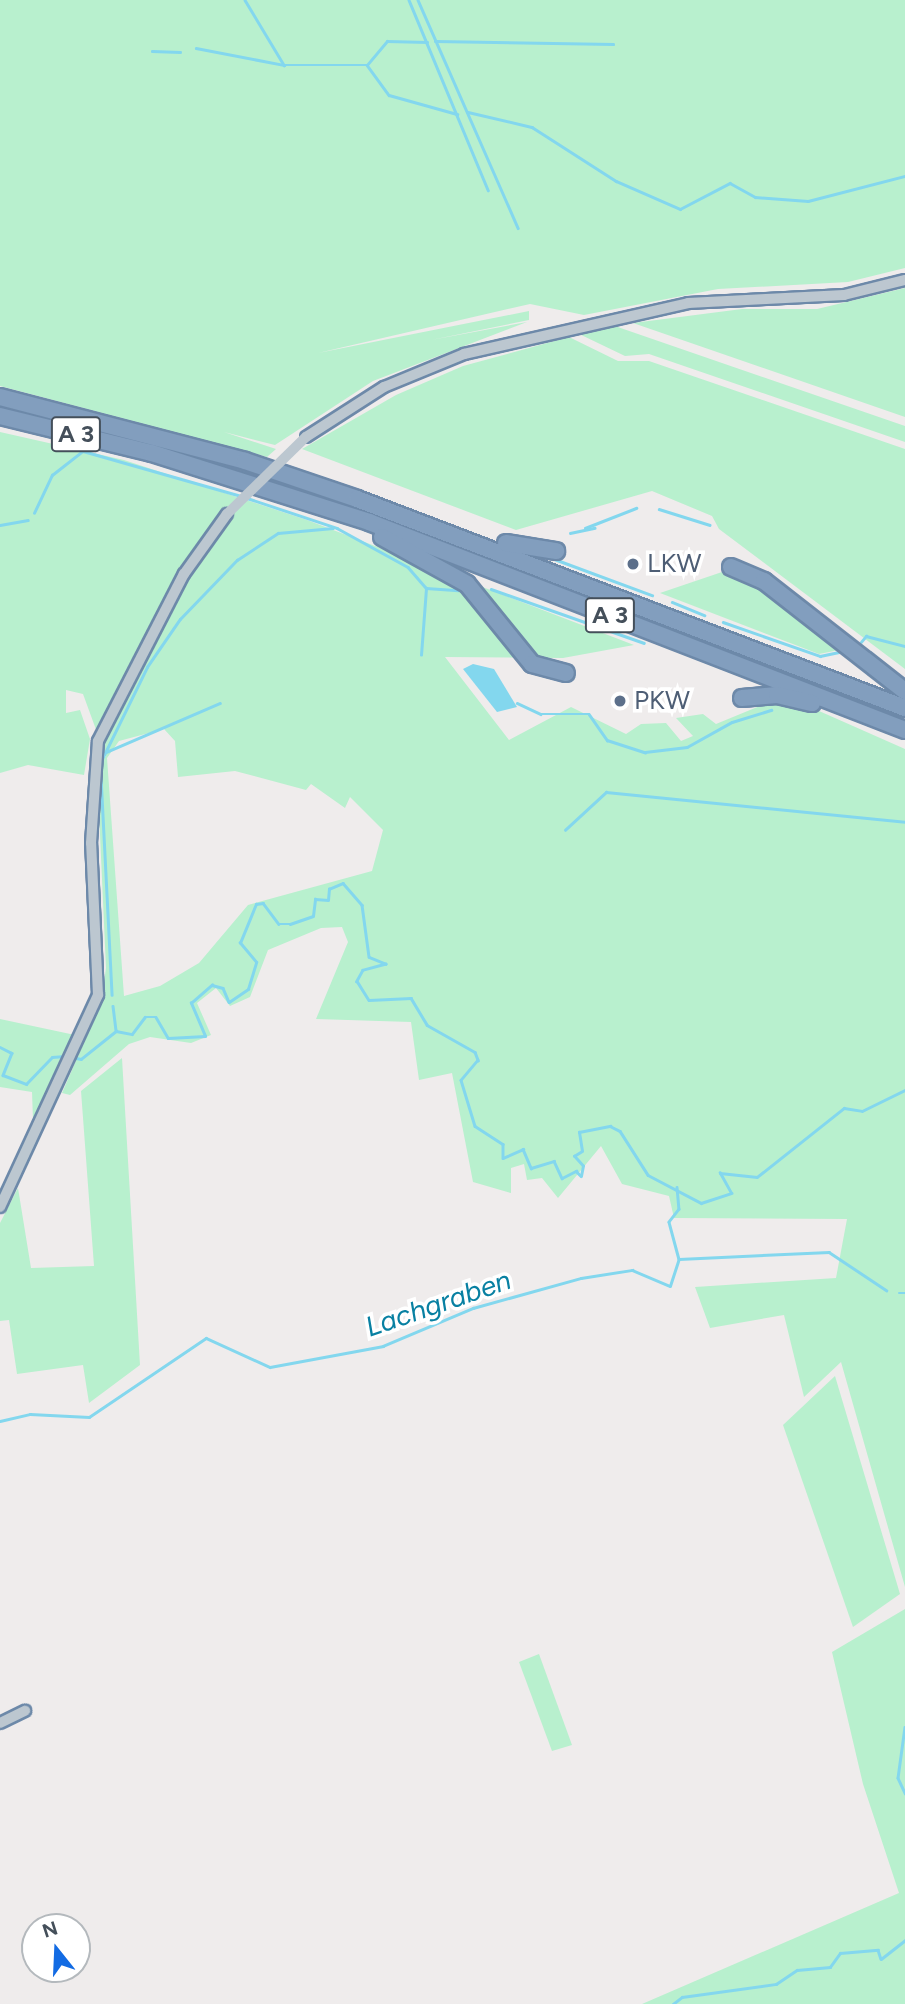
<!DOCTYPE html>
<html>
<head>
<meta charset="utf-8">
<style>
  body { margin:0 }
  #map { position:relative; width:905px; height:2004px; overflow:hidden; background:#efecec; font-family:Figtree,sans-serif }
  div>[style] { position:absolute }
  .green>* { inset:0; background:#b8f0ce }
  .water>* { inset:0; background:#83d7ee }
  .stream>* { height:2.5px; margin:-1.25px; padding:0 1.25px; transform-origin:1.25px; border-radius:1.25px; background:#83d7ee }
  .roads { filter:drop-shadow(2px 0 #6d89a9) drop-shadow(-2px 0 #6d89a9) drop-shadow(0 2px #6d89a9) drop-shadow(0 -2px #6d89a9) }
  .minor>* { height:10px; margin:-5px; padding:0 5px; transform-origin:5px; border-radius:5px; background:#bcc7d0 }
  .highway>* { height:16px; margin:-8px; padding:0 8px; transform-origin:8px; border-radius:8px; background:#829ebe }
  .minor-bridge>* { height:10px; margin:-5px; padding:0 5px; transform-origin:5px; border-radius:5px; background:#bcc7d0 }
  .dots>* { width:19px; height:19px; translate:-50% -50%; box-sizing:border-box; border:4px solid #fff; border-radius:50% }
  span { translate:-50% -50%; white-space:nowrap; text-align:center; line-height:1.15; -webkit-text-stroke:7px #fff; paint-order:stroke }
  .shield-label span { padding:2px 5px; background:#fff; border:2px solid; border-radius:5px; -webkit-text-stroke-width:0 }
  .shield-label { font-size:24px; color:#444f5a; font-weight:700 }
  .service-label { font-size:26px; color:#4e5e75 }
  .left { translate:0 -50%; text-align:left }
  .water-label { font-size:28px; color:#0880a2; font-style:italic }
  .north { position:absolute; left:21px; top:1913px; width:70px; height:70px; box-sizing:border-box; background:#fff; border:2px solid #b4b9bd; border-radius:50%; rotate:342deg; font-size:19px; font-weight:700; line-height:28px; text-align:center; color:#444f5a }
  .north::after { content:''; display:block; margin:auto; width:24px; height:32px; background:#136be3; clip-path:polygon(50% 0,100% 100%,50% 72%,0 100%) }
</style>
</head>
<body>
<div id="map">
  <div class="green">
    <i style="clip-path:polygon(0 0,905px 0,905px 268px,848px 282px,718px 289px,584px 315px,530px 304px,318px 353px,529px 311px,529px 320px,431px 340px,527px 322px,373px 381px,275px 445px,224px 432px,276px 449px,267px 457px,0 386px)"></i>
    <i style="clip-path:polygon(905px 288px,905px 417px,633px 323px,742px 309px,817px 309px)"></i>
    <i style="clip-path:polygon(609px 324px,905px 426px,905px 442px,649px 354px,625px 356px,575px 332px)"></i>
    <i style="clip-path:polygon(569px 337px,618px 361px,649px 361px,905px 449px,905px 669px,719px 529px,712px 516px,652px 491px,516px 530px,302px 449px,396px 395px,463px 366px)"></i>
    <i style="clip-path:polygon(evenodd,0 432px,124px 460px,307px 520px,634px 645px,563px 658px,445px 657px,509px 740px,571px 707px,626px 734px,641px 724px,666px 723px,681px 741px,693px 736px,676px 718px,703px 714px,716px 724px,772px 701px,801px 703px,905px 749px,905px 1587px,841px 1362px,804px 1397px,784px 1315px,710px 1328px,695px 1287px,836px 1278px,847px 1219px,674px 1218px,669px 1196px,622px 1184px,601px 1146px,558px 1198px,542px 1178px,527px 1180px,524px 1164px,511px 1168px,511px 1193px,473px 1182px,452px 1073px,419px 1080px,411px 1022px,316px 1019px,348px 942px,342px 927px,321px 928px,268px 950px,250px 997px,230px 1006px,216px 988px,197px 1003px,211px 1035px,191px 1043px,150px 1037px,129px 1044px,70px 1095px,62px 1093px,101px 1003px,106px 968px,97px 768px,98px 756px,106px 757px,83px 694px,66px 690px,66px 713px,80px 710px,90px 739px,84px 775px,28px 765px,0 773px,0 432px,164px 729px,175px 741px,178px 777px,235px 771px,306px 790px,311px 784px,345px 808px,350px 797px,383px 830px,372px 871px,248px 905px,199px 963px,160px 986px,124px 996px,107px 758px,119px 741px,164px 729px)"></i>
    <i style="clip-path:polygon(725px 571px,745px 576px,839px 650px,819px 654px,660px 593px)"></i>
    <i style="clip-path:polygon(0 1019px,75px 1035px,33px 1120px,32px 1092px,0 1087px)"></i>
    <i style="clip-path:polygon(122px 1058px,140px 1365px,89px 1403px,83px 1365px,17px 1374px,9px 1320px,0 1321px,0 1223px,18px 1188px,31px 1268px,94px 1266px,81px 1091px)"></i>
    <i style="clip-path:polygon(835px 1376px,900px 1594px,853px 1627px,783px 1425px)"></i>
    <i style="clip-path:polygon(905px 1609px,905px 2004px,642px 2004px,899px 1893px,863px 1784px,832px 1652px)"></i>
    <i style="clip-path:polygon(539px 1654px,572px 1745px,552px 1751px,519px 1662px)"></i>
  </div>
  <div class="water">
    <i style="clip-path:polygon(473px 664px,494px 669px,517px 707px,497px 712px,463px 669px)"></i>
  </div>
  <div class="stream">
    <i style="left:245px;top:0;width:76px;rotate:59deg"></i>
    <i style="left:284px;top:65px;width:83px"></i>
    <i style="left:367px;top:65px;width:37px;rotate:54deg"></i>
    <i style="left:389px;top:95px;width:71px;rotate:15.6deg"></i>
    <i style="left:409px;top:0;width:206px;rotate:67.4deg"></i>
    <i style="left:418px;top:0;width:249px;rotate:66.3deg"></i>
    <i style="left:435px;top:41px;width:178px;rotate:1deg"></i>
    <i style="left:196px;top:48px;width:90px;rotate:10.9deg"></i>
    <i style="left:152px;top:51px;width:28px;rotate:2deg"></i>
    <i style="left:367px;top:65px;width:31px;rotate:-50deg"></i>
    <i style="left:387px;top:41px;width:40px;rotate:1.4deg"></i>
    <i style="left:468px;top:112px;width:66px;rotate:13.2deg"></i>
    <i style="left:532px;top:127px;width:100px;rotate:32.7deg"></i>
    <i style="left:616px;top:181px;width:70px;rotate:23.6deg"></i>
    <i style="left:680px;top:209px;width:56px;rotate:-27.5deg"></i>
    <i style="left:730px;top:183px;width:29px;rotate:29deg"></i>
    <i style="left:755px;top:197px;width:53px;rotate:4.3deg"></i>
    <i style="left:808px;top:201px;width:100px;rotate:-14.5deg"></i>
    <i style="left:247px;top:498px;width:95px;rotate:18.4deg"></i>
    <i style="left:337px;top:528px;width:81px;rotate:28.8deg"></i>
    <i style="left:408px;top:567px;width:28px;rotate:49deg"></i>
    <i style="left:426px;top:588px;width:32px;rotate:4deg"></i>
    <i style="left:659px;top:509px;width:53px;rotate:17.4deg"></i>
    <i style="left:34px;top:513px;width:42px;rotate:-64.7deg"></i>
    <i style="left:52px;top:475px;width:39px;rotate:-38deg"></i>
    <i style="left:83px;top:451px;width:164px;rotate:15.9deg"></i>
    <i style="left:0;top:525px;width:28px;rotate:-10deg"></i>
    <i style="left:585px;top:528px;width:55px;rotate:-21.4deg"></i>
    <i style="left:570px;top:533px;width:25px;rotate:-12deg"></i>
    <i style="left:549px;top:557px;width:110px;rotate:20.3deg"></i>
    <i style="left:491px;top:589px;width:162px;rotate:19.4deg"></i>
    <i style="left:672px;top:602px;width:35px;rotate:22deg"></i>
    <i style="left:723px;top:622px;width:103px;rotate:19.3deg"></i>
    <i style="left:820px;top:656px;width:25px;rotate:-12deg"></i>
    <i style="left:861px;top:642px;width:8px;rotate:-50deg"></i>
    <i style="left:866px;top:636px;width:40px;rotate:14.4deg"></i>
    <i style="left:421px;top:655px;width:67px;rotate:-85.7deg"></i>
    <i style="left:517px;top:703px;width:26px;rotate:25deg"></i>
    <i style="left:541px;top:714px;width:48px"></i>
    <i style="left:589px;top:714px;width:32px;rotate:55deg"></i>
    <i style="left:607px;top:740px;width:40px;rotate:18deg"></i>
    <i style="left:645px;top:752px;width:42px;rotate:-6.8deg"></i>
    <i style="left:687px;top:747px;width:51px;rotate:-29.1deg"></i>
    <i style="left:732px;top:722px;width:41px;rotate:-17.1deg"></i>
    <i style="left:104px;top:753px;width:126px;rotate:-23.3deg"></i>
    <i style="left:102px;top:759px;width:102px;rotate:-63.9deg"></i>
    <i style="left:147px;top:667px;width:58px;rotate:-55.5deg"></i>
    <i style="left:180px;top:619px;width:82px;rotate:-46deg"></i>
    <i style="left:237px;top:560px;width:49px;rotate:-33.4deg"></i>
    <i style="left:278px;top:533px;width:55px;rotate:-5.2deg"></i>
    <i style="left:101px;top:776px;width:219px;rotate:87.1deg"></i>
    <i style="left:565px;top:830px;width:56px;rotate:-42.8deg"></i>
    <i style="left:606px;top:792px;width:301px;rotate:5.7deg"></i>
    <i style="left:113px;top:1006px;width:24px;rotate:83deg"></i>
    <i style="left:0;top:1047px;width:13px;rotate:27deg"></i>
    <i style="left:12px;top:1053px;width:24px;rotate:112deg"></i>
    <i style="left:3px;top:1075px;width:25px;rotate:21deg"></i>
    <i style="left:26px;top:1084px;width:37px;rotate:-46deg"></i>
    <i style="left:52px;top:1057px;width:13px;rotate:-4deg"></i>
    <i style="left:71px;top:1057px;width:10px;rotate:11deg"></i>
    <i style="left:81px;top:1059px;width:45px;rotate:-38.7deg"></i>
    <i style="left:116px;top:1031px;width:16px;rotate:11deg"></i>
    <i style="left:132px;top:1034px;width:21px;rotate:-53deg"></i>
    <i style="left:145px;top:1017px;width:11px"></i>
    <i style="left:156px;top:1017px;width:24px;rotate:60deg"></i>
    <i style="left:168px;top:1038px;width:37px;rotate:-3deg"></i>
    <i style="left:205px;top:1036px;width:36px;rotate:-113deg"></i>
    <i style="left:191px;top:1003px;width:28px;rotate:-41deg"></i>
    <i style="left:212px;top:985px;width:11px;rotate:15deg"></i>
    <i style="left:223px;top:988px;width:15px;rotate:67deg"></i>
    <i style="left:229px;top:1002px;width:23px;rotate:-34deg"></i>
    <i style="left:248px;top:989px;width:28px;rotate:-73deg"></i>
    <i style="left:256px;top:962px;width:25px;rotate:-130deg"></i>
    <i style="left:240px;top:943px;width:42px;rotate:-67.7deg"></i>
    <i style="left:256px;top:904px;width:7px;rotate:-8deg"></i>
    <i style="left:263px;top:903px;width:26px;rotate:53deg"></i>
    <i style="left:279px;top:924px;width:11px"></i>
    <i style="left:290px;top:924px;width:24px;rotate:-19deg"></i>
    <i style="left:313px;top:916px;width:17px;rotate:-83deg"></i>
    <i style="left:315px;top:899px;width:13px;rotate:4deg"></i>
    <i style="left:328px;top:900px;width:11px;rotate:-85deg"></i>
    <i style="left:329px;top:889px;width:15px;rotate:-23deg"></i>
    <i style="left:343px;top:883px;width:29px;rotate:49deg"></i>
    <i style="left:362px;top:905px;width:52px;rotate:82.3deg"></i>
    <i style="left:369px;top:957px;width:18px;rotate:22deg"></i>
    <i style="left:386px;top:964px;width:24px;rotate:165deg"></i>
    <i style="left:363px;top:970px;width:13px;rotate:119deg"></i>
    <i style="left:357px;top:981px;width:22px;rotate:58deg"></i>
    <i style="left:369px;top:1000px;width:42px;rotate:-2.7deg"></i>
    <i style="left:411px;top:998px;width:31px;rotate:59deg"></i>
    <i style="left:427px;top:1025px;width:55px;rotate:29.4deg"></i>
    <i style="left:475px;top:1052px;width:9px;rotate:69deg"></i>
    <i style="left:478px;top:1060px;width:26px;rotate:130deg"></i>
    <i style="left:461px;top:1080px;width:48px;rotate:73.1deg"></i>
    <i style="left:475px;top:1126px;width:33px;rotate:33deg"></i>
    <i style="left:503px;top:1144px;width:14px;rotate:90deg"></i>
    <i style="left:503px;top:1158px;width:22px;rotate:-24deg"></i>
    <i style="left:523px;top:1149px;width:21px;rotate:67deg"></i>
    <i style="left:531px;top:1168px;width:24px;rotate:-17deg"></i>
    <i style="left:554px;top:1161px;width:19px;rotate:65deg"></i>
    <i style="left:562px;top:1178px;width:16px;rotate:-27deg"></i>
    <i style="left:576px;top:1171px;width:7px;rotate:45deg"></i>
    <i style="left:581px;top:1176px;width:10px;rotate:-79deg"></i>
    <i style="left:583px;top:1166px;width:13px;rotate:-132deg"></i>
    <i style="left:574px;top:1156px;width:9px;rotate:-32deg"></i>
    <i style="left:582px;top:1151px;width:19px;rotate:-99deg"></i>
    <i style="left:579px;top:1132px;width:32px;rotate:-11deg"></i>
    <i style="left:610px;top:1126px;width:11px;rotate:27deg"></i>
    <i style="left:620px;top:1131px;width:52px;rotate:57.5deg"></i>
    <i style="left:648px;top:1175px;width:60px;rotate:27.8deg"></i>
    <i style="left:701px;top:1203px;width:32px;rotate:-18deg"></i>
    <i style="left:731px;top:1193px;width:23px;rotate:-119deg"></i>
    <i style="left:720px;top:1173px;width:37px;rotate:6deg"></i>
    <i style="left:757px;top:1177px;width:111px;rotate:-38.4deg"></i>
    <i style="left:844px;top:1108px;width:18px;rotate:9deg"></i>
    <i style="left:862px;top:1111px;width:48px;rotate:-26deg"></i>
    <i style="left:677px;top:1187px;width:22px;rotate:85deg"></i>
    <i style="left:679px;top:1209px;width:16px;rotate:128deg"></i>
    <i style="left:669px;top:1222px;width:38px;rotate:75deg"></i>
    <i style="left:899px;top:1293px;width:6px"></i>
    <i style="left:0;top:1421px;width:31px;rotate:-13deg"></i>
    <i style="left:30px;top:1414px;width:59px;rotate:2.9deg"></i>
    <i style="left:89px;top:1417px;width:141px;rotate:-34deg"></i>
    <i style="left:206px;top:1338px;width:70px;rotate:24.4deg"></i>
    <i style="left:270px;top:1367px;width:115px;rotate:-10.5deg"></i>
    <i style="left:383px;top:1346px;width:98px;rotate:-22.9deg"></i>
    <i style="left:473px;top:1308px;width:112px;rotate:-15.5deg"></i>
    <i style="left:581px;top:1278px;width:52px;rotate:-8.9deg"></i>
    <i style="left:632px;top:1270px;width:41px;rotate:22.8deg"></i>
    <i style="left:670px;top:1286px;width:28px;rotate:-72deg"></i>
    <i style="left:679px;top:1259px;width:150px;rotate:-2.7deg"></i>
    <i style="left:829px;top:1252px;width:69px;rotate:33.7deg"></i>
    <i style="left:905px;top:1727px;width:51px;rotate:97.8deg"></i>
    <i style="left:898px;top:1778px;width:17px;rotate:65deg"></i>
    <i style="left:673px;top:2004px;width:11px;rotate:-38deg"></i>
    <i style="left:682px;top:1997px;width:95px;rotate:-7.9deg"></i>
    <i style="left:776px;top:1984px;width:25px;rotate:-34deg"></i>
    <i style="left:797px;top:1970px;width:33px;rotate:-5deg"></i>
    <i style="left:830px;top:1967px;width:17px;rotate:-54deg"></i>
    <i style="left:840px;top:1953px;width:38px;rotate:-5deg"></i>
    <i style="left:878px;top:1950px;width:9px;rotate:72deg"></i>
    <i style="left:881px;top:1959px;width:31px;rotate:-38deg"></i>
  </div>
  <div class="roads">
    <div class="minor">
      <i style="left:306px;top:437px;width:93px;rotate:-32.7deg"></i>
      <i style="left:384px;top:387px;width:87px;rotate:-22.4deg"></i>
      <i style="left:464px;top:354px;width:230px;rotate:-12.8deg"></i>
      <i style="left:688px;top:303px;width:156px;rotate:-2.9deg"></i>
      <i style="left:844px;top:295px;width:63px;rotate:-13.8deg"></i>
      <i style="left:0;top:1207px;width:234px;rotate:-65.2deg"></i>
      <i style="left:98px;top:995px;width:152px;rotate:-92.6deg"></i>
      <i style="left:91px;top:843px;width:102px;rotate:-86.1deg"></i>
      <i style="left:98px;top:741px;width:188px;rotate:-62.8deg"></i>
      <i style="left:184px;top:574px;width:74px;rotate:-54.4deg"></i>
      <i style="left:0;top:1723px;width:28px;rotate:-26deg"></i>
    </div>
    <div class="highway">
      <i style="left:0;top:397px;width:253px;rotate:14.6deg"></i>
      <i style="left:245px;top:461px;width:118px;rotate:18.7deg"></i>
      <i style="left:357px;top:499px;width:587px;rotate:20.88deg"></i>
      <i style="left:0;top:416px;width:156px;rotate:13.7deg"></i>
      <i style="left:152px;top:453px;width:228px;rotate:17.6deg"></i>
      <i style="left:369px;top:522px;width:575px;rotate:21.21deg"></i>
      <i style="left:382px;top:537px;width:97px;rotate:28.9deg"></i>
      <i style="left:467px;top:584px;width:103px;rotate:50.9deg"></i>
      <i style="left:532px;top:664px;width:35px;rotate:15deg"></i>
      <i style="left:506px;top:543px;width:51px;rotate:9.1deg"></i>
      <i style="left:731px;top:567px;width:36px;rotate:23deg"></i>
      <i style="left:764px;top:581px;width:179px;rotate:38deg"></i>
      <i style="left:742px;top:698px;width:35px;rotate:-5deg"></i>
      <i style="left:777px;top:695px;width:36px;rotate:13deg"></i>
    </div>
  </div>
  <div class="minor-bridge">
    <i style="left:227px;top:514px;width:110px;rotate:-44.3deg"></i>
  </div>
  <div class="dots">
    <i style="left:633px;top:564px;background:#5c6f8a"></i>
    <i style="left:620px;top:701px;background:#5c6f8a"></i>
  </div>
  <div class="shield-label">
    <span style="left:76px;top:434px">A 3</span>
    <span style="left:610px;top:615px">A 3</span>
  </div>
  <div class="service-label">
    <span class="left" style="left:647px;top:564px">LKW</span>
    <span class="left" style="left:634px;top:701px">PKW</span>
  </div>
  <div class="water-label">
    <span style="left:438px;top:1303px;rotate:-19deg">Lachgraben</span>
  </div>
  <div class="north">N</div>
</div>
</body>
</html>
